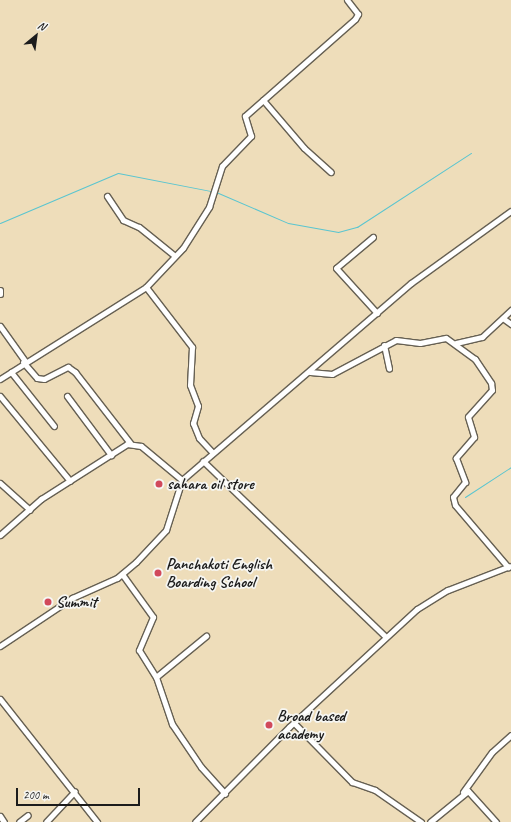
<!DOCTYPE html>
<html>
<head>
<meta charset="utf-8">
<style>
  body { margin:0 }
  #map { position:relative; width:511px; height:822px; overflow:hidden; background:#eeddba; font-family:Caveat,sans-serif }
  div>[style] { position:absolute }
  .stream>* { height:1px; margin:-0.5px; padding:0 0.5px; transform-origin:0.5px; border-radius:0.5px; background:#59c5d0 }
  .roads { filter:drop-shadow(1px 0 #666053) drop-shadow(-1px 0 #666053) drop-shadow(0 1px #666053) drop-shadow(0 -1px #666053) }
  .minor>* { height:5px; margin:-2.5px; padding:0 2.5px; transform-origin:2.5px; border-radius:2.5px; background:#fff }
  .dots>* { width:11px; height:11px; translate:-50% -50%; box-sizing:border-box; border:2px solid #f6f6f2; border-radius:50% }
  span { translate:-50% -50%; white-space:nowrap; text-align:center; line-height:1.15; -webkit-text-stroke:3.5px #f6f6f2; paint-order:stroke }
  .poi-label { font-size:16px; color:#1c1c1c; font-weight:700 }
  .left { translate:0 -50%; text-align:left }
  .north { position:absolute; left:16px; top:16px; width:40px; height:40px; -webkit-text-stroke:3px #f6f6f2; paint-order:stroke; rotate:29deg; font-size:11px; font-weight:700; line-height:16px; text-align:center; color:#1c1c1c }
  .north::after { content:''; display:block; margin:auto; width:14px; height:18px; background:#1c1c1c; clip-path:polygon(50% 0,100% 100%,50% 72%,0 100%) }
  .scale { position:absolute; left:16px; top:788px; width:124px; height:18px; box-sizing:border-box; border:2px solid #1c1c1c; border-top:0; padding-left:5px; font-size:12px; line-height:14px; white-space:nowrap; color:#1c1c1c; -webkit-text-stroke:3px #f6f6f2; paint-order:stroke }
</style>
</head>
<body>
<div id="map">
  <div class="stream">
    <i style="left:216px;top:192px;width:78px;rotate:23.3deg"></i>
    <i style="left:288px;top:223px;width:51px;rotate:10.2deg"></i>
    <i style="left:338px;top:232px;width:20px;rotate:-15deg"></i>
    <i style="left:357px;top:227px;width:136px;rotate:-33deg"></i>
    <i style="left:0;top:223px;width:128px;rotate:-23deg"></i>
    <i style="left:118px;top:173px;width:95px;rotate:11deg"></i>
    <i style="left:465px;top:497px;width:55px;rotate:-33.1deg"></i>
  </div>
  <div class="roads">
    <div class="minor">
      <i style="left:263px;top:100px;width:63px;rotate:49.5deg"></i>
      <i style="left:304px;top:148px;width:36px;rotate:42deg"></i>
      <i style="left:107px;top:196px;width:29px;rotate:56deg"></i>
      <i style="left:123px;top:220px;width:17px;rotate:24deg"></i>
      <i style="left:139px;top:227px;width:46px;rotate:38.9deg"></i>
      <i style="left:373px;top:237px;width:48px;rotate:140deg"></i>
      <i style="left:336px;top:268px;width:61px;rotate:47.7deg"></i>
      <i style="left:146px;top:287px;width:76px;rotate:52.5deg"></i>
      <i style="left:192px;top:347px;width:38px;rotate:93deg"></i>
      <i style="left:190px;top:385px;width:22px;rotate:69deg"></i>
      <i style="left:198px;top:406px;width:18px;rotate:106deg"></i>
      <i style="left:193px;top:423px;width:16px;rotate:68deg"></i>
      <i style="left:199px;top:438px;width:19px;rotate:47deg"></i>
      <i style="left:0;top:290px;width:4px;rotate:90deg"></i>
      <i style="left:504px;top:319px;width:9px;rotate:36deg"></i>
      <i style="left:0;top:326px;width:43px;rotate:54.5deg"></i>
      <i style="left:456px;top:343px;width:27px;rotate:-13deg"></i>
      <i style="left:482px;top:337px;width:40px;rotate:-43deg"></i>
      <i style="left:384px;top:345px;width:24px;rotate:78deg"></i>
      <i style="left:23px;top:362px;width:21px;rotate:49deg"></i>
      <i style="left:37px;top:378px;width:7px;rotate:8deg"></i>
      <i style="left:44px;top:379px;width:27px;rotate:-27deg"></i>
      <i style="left:68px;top:367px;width:9px;rotate:36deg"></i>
      <i style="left:75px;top:372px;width:90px;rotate:52.2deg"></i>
      <i style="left:11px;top:372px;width:69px;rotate:51.5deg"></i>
      <i style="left:310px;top:372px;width:22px;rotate:5deg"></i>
      <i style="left:332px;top:374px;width:72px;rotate:-28deg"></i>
      <i style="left:396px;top:340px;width:24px;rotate:7deg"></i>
      <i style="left:420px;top:343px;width:26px;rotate:-11deg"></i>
      <i style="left:446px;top:338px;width:36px;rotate:36deg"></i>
      <i style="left:475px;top:359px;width:29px;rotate:56deg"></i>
      <i style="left:491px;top:383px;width:7px;rotate:82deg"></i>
      <i style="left:492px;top:390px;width:36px;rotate:132deg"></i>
      <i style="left:468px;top:417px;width:21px;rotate:73deg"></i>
      <i style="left:474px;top:437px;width:28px;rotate:131deg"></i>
      <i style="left:456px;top:458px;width:26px;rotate:69deg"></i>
      <i style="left:465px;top:482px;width:19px;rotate:129deg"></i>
      <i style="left:453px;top:497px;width:8px;rotate:76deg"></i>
      <i style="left:455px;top:505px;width:82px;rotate:49.5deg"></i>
      <i style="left:0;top:379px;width:173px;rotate:-32.2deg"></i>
      <i style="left:146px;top:287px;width:54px;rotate:-46.5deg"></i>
      <i style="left:183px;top:248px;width:49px;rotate:-57.6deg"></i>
      <i style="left:209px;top:207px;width:43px;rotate:-72.4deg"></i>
      <i style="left:222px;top:166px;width:42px;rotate:-46deg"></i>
      <i style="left:251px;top:136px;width:21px;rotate:-107deg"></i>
      <i style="left:245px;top:116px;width:147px;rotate:-41.4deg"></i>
      <i style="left:355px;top:19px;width:6px;rotate:-59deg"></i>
      <i style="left:358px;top:14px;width:18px;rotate:-128deg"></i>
      <i style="left:0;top:396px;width:110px;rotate:50.5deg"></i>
      <i style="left:67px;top:396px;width:74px;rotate:53.3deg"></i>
      <i style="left:203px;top:461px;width:252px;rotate:43.9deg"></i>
      <i style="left:0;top:483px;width:40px;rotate:42deg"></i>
      <i style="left:0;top:535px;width:55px;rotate:-41.3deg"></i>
      <i style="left:41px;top:499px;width:102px;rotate:-32.6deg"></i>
      <i style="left:127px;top:444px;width:14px;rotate:8deg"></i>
      <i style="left:141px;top:446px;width:53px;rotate:39.7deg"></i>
      <i style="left:122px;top:574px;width:53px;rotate:54.2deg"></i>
      <i style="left:153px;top:617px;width:36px;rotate:113deg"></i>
      <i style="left:139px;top:650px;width:32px;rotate:58deg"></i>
      <i style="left:156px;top:677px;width:50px;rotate:71.2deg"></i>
      <i style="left:172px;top:724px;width:52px;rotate:56deg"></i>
      <i style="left:201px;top:767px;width:36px;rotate:48deg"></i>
      <i style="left:0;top:646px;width:87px;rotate:-33.7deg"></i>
      <i style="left:72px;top:598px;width:49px;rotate:-24deg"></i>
      <i style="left:117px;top:578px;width:25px;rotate:-40deg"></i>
      <i style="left:136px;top:562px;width:44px;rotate:-46.8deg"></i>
      <i style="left:166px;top:530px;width:52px;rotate:-72.3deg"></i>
      <i style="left:182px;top:480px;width:302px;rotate:-40.7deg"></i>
      <i style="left:411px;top:283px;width:123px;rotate:-35.8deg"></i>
      <i style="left:156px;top:677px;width:65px;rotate:-39.4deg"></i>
      <i style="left:0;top:699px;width:157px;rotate:51.7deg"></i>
      <i style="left:294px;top:723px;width:83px;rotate:45.5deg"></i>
      <i style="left:352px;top:782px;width:24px;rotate:19deg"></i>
      <i style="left:375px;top:790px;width:56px;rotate:34.8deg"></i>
      <i style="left:463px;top:792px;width:49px;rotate:-54.1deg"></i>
      <i style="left:492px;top:752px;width:25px;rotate:-42deg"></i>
      <i style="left:0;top:816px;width:7px;rotate:56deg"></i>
      <i style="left:19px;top:822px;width:11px;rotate:-38deg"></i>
      <i style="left:46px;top:822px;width:42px;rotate:-46.9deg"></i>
      <i style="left:195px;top:822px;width:134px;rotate:-45.3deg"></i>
      <i style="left:289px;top:727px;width:174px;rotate:-42.7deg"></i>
      <i style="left:417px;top:609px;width:36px;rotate:-32deg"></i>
      <i style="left:448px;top:590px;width:66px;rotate:-21.2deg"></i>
      <i style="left:430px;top:822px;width:49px;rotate:-39.2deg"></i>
      <i style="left:468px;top:791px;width:42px;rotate:47.9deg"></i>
    </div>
  </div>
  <div class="dots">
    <i style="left:159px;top:484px;background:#d1495b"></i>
    <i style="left:158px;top:573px;background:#d1495b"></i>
    <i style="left:48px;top:602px;background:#d1495b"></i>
    <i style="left:269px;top:725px;background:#d1495b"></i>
  </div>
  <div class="poi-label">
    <span class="left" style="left:167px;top:484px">sahara oil store</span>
    <span class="left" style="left:166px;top:573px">Panchakoti English<br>Boarding School</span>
    <span class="left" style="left:56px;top:602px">Summit</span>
    <span class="left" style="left:277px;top:725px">Broad based<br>academy</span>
  </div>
  <div class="north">N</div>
  <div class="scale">200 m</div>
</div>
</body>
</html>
